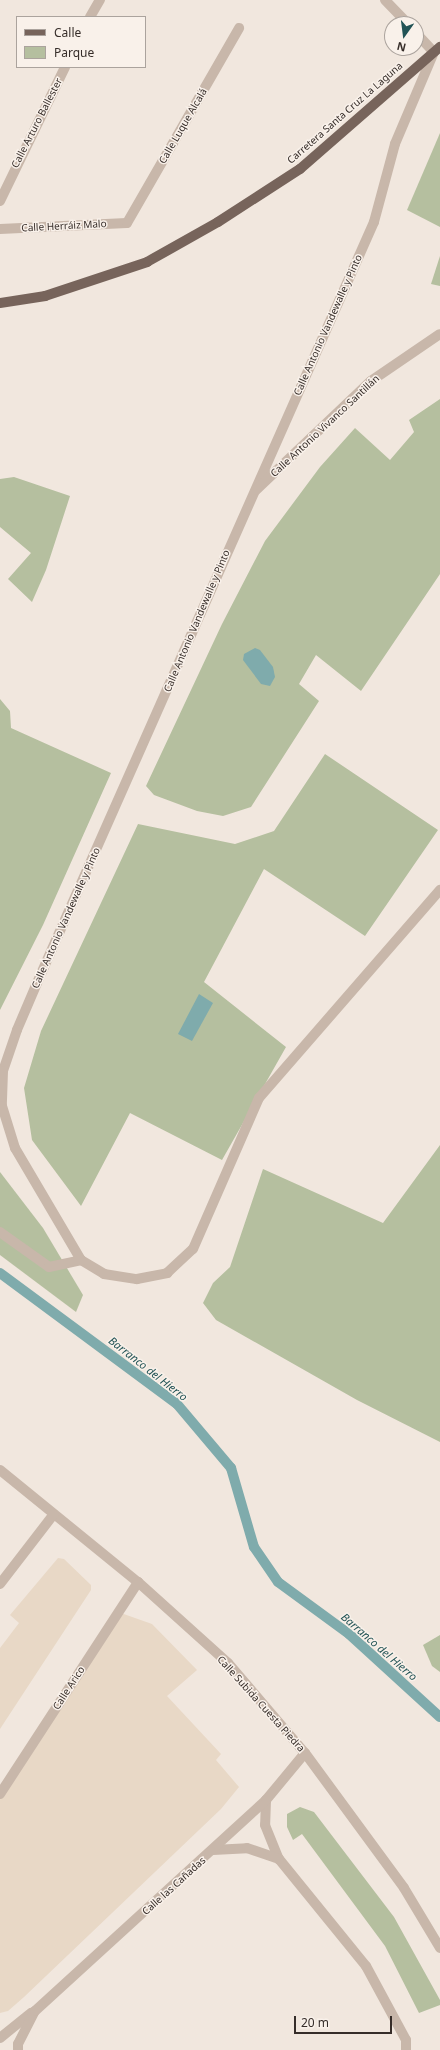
<!DOCTYPE html>
<html>
<head>
<meta charset="utf-8">
<style>
  body { margin:0 }
  #map { position:relative; width:440px; height:2050px; overflow:hidden; background:#f1e7de; font-family:"Noto Sans",sans-serif }
  div>[style] { position:absolute }
  .green>* { inset:0; background:#b5bf9f }
  .plaza>* { inset:0; background:#e8d8c6 }
  .water>* { inset:0; background:#7fabac }
  .stream>* { height:10px; margin:-5px; padding:0 5px; transform-origin:5px; border-radius:5px; background:#7fabac }
  .minor>* { height:10px; margin:-5px; padding:0 5px; transform-origin:5px; border-radius:5px; background:#c8b7aa }
  .major>* { height:10px; margin:-5px; padding:0 5px; transform-origin:5px; border-radius:5px; background:#77645b }
  span { translate:-50% -50%; white-space:nowrap; text-align:center; line-height:1.15; -webkit-text-stroke:3px #f9f1ea; paint-order:stroke }
  .street-label { font-size:10px; color:#362d29 }
  .water-label { font-size:11px; color:#225355; font-style:italic }
  .legend { position:absolute; left:16px; top:16px; width:130px; height:52px; box-sizing:border-box; background:#f9f1ea; border:1px solid #aba39d; margin:0; padding:5px 7px; list-style:none; font-size:12px; color:#362d29 }
  .legend li { display:flex; align-items:center; gap:8px; height:20px }
  .legend b { width:20px; border:1px solid #aba39d }
  .north { position:absolute; left:384px; top:16px; width:40px; height:40px; box-sizing:border-box; background:#f9f1ea; border:1px solid #aba39d; border-radius:50%; rotate:194deg; font-size:11px; font-weight:700; line-height:16px; text-align:center; color:#362d29 }
  .north::after { content:''; display:block; margin:auto; width:14px; height:18px; background:#225355; clip-path:polygon(50% 0,100% 100%,50% 72%,0 100%) }
  .scale { position:absolute; left:294px; top:2016px; width:98px; height:18px; box-sizing:border-box; border:2px solid #362d29; border-top:0; padding-left:5px; font-size:12px; line-height:14px; white-space:nowrap; color:#362d29; -webkit-text-stroke:3px #f9f1ea; paint-order:stroke }
</style>
</head>
<body>
<div id="map">
  <div class="green">
    <i style="clip-path:polygon(440px 133px,440px 227px,407px 210px)"></i>
    <i style="clip-path:polygon(440px 256px,440px 286px,431px 284px)"></i>
    <i style="clip-path:polygon(440px 399px,440px 574px,361px 691px,316px 655px,299px 684px,319px 701px,251px 807px,223px 816px,197px 811px,154px 795px,146px 786px,222px 624px,265px 541px,320px 467px,355px 428px,390px 460px,414px 432px,409px 420px)"></i>
    <i style="clip-path:polygon(14px 477px,70px 496px,46px 570px,32px 602px,8px 579px,31px 553px,0 527px,0 479px)"></i>
    <i style="clip-path:polygon(0 699px,10px 711px,11px 728px,111px 773px,43px 925px,0 1010px)"></i>
    <i style="clip-path:polygon(325px 754px,438px 830px,365px 936px,264px 869px,204px 982px,286px 1047px,222px 1160px,130px 1113px,81px 1206px,32px 1140px,24px 1088px,41px 1031px,138px 824px,235px 844px,274px 831px)"></i>
    <i style="clip-path:polygon(440px 1145px,440px 1442px,357px 1400px,216px 1320px,203px 1303px,213px 1283px,230px 1267px,263px 1169px,383px 1223px)"></i>
    <i style="clip-path:polygon(0 1172px,43px 1228px,83px 1295px,76px 1312px,0 1255px)"></i>
    <i style="clip-path:polygon(440px 1635px,440px 1672px,432px 1666px,423px 1645px)"></i>
    <i style="clip-path:polygon(300px 1807px,314px 1812px,394px 1917px,440px 2000px,440px 2005px,419px 2013px,385px 1946px,302px 1834px,293px 1840px,287px 1827px,287px 1814px)"></i>
  </div>
  <div class="plaza">
    <i style="clip-path:polygon(58px 1558px,64px 1559px,91px 1585px,91px 1590px,0 1729px,0 1648px,19px 1623px,10px 1615px)"></i>
    <i style="clip-path:polygon(118px 1612px,152px 1624px,197px 1670px,167px 1696px,221px 1754px,216px 1760px,239px 1787px,221px 1809px,24px 1997px,8px 2011px,0 2013px,0 1794px)"></i>
  </div>
  <div class="water">
    <i style="clip-path:polygon(255px 648px,260px 650px,273px 667px,275px 677px,270px 686px,261px 684px,243px 660px,244px 654px)"></i>
    <i style="clip-path:polygon(199px 994px,213px 1003px,192px 1041px,178px 1034px)"></i>
  </div>
  <div class="stream">
    <i style="left:0;top:1273px;width:220px;rotate:36.5deg"></i>
    <i style="left:177px;top:1404px;width:84px;rotate:49.8deg"></i>
    <i style="left:231px;top:1468px;width:82px;rotate:73.8deg"></i>
    <i style="left:254px;top:1547px;width:42px;rotate:55.6deg"></i>
    <i style="left:278px;top:1582px;width:88px;rotate:36.2deg"></i>
    <i style="left:349px;top:1634px;width:123px;rotate:42.4deg"></i>
  </div>
  <div class="minor">
    <i style="left:385px;top:0;width:33px;rotate:46deg"></i>
    <i style="left:90px;top:17px;width:20px;rotate:-60deg"></i>
    <i style="left:416px;top:33px;width:26px;rotate:47deg"></i>
    <i style="left:434px;top:52px;width:100px;rotate:113deg"></i>
    <i style="left:395px;top:144px;width:81px;rotate:105.1deg"></i>
    <i style="left:374px;top:222px;width:832px;rotate:113.89deg"></i>
    <i style="left:37px;top:983px;width:51px;rotate:113.1deg"></i>
    <i style="left:17px;top:1030px;width:43px;rotate:108.9deg"></i>
    <i style="left:3px;top:1071px;width:35px;rotate:92deg"></i>
    <i style="left:2px;top:1106px;width:44px;rotate:72.8deg"></i>
    <i style="left:15px;top:1148px;width:130px;rotate:59.5deg"></i>
    <i style="left:81px;top:1260px;width:27px;rotate:31deg"></i>
    <i style="left:104px;top:1274px;width:33px;rotate:9deg"></i>
    <i style="left:137px;top:1279px;width:31px;rotate:-11deg"></i>
    <i style="left:167px;top:1273px;width:35px;rotate:-43deg"></i>
    <i style="left:193px;top:1249px;width:165px;rotate:-66.4deg"></i>
    <i style="left:259px;top:1098px;width:276px;rotate:-49deg"></i>
    <i style="left:0;top:201px;width:149px;rotate:-64.1deg"></i>
    <i style="left:0;top:229px;width:127px;rotate:-2.7deg"></i>
    <i style="left:127px;top:223px;width:225px;rotate:-60.1deg"></i>
    <i style="left:256px;top:490px;width:158px;rotate:-43.5deg"></i>
    <i style="left:371px;top:381px;width:83px;rotate:-34.3deg"></i>
    <i style="left:0;top:1232px;width:60px;rotate:35.5deg"></i>
    <i style="left:49px;top:1267px;width:33px;rotate:-12deg"></i>
    <i style="left:0;top:1470px;width:178px;rotate:39.1deg"></i>
    <i style="left:138px;top:1582px;width:121px;rotate:42deg"></i>
    <i style="left:228px;top:1663px;width:118px;rotate:49.5deg"></i>
    <i style="left:305px;top:1753px;width:167px;rotate:53.7deg"></i>
    <i style="left:404px;top:1888px;width:70px;rotate:59deg"></i>
    <i style="left:0;top:1584px;width:88px;rotate:-52.4deg"></i>
    <i style="left:0;top:1794px;width:253px;rotate:-56.9deg"></i>
    <i style="left:266px;top:1800px;width:25px;rotate:92deg"></i>
    <i style="left:265px;top:1825px;width:37px;rotate:68deg"></i>
    <i style="left:279px;top:1859px;width:138px;rotate:50.9deg"></i>
    <i style="left:366px;top:1966px;width:84px;rotate:61.6deg"></i>
    <i style="left:406px;top:2040px;width:10px;rotate:90deg"></i>
    <i style="left:213px;top:1850px;width:34px;rotate:-3deg"></i>
    <i style="left:247px;top:1848px;width:34px;rotate:19deg"></i>
    <i style="left:0;top:2038px;width:40px;rotate:-39deg"></i>
    <i style="left:18px;top:2050px;width:6px;rotate:-90deg"></i>
    <i style="left:18px;top:2044px;width:37px;rotate:-63deg"></i>
    <i style="left:35px;top:2011px;width:313px;rotate:-42.4deg"></i>
    <i style="left:266px;top:1800px;width:61px;rotate:-50.3deg"></i>
  </div>
  <div class="major">
    <i style="left:0;top:303px;width:46px;rotate:-8.8deg"></i>
    <i style="left:45px;top:296px;width:108px;rotate:-18.4deg"></i>
    <i style="left:147px;top:262px;width:81px;rotate:-29.4deg"></i>
    <i style="left:218px;top:222px;width:98px;rotate:-32.9deg"></i>
    <i style="left:300px;top:169px;width:186px;rotate:-41.1deg"></i>
  </div>
  <div class="street-label">
    <span style="left:345px;top:113px;rotate:-41deg">Carretera Santa Cruz La Laguna</span>
    <span style="left:37px;top:123px;rotate:-63deg">Calle Arturo Ballester</span>
    <span style="left:183px;top:126px;rotate:-60deg">Calle Luque Alcalá</span>
    <span style="left:64px;top:226px;rotate:-3deg">Calle Herráiz Malo</span>
    <span style="left:328px;top:325px;rotate:-66deg">Calle Antonio Vandewalle y Pinto</span>
    <span style="left:325px;top:426px;rotate:-43deg">Calle Antonio Vivanco Santillán</span>
    <span style="left:197px;top:621px;rotate:-67deg">Calle Antonio Vandewalle y Pinto</span>
    <span style="left:66px;top:918px;rotate:-66deg">Calle Antonio Vandewalle y Pinto</span>
    <span style="left:69px;top:1688px;rotate:-57deg">Calle Arico</span>
    <span style="left:261px;top:1704px;rotate:48deg">Calle Subida Cuesta Piedra</span>
    <span style="left:174px;top:1886px;rotate:-42deg">Calle las Cañadas</span>
  </div>
  <div class="water-label">
    <span style="left:148px;top:1369px;rotate:38deg">Barranco del Hierro</span>
    <span style="left:379px;top:1647px;rotate:41deg">Barranco del Hierro</span>
  </div>
  <ul class="legend">
  <li><b style="height:5px;background:#77645b"></b>Calle</li>
  <li><b style="height:11px;background:#b5bf9f"></b>Parque</li>
  </ul>
  <div class="north">N</div>
  <div class="scale">20 m</div>
</div>
</body>
</html>
